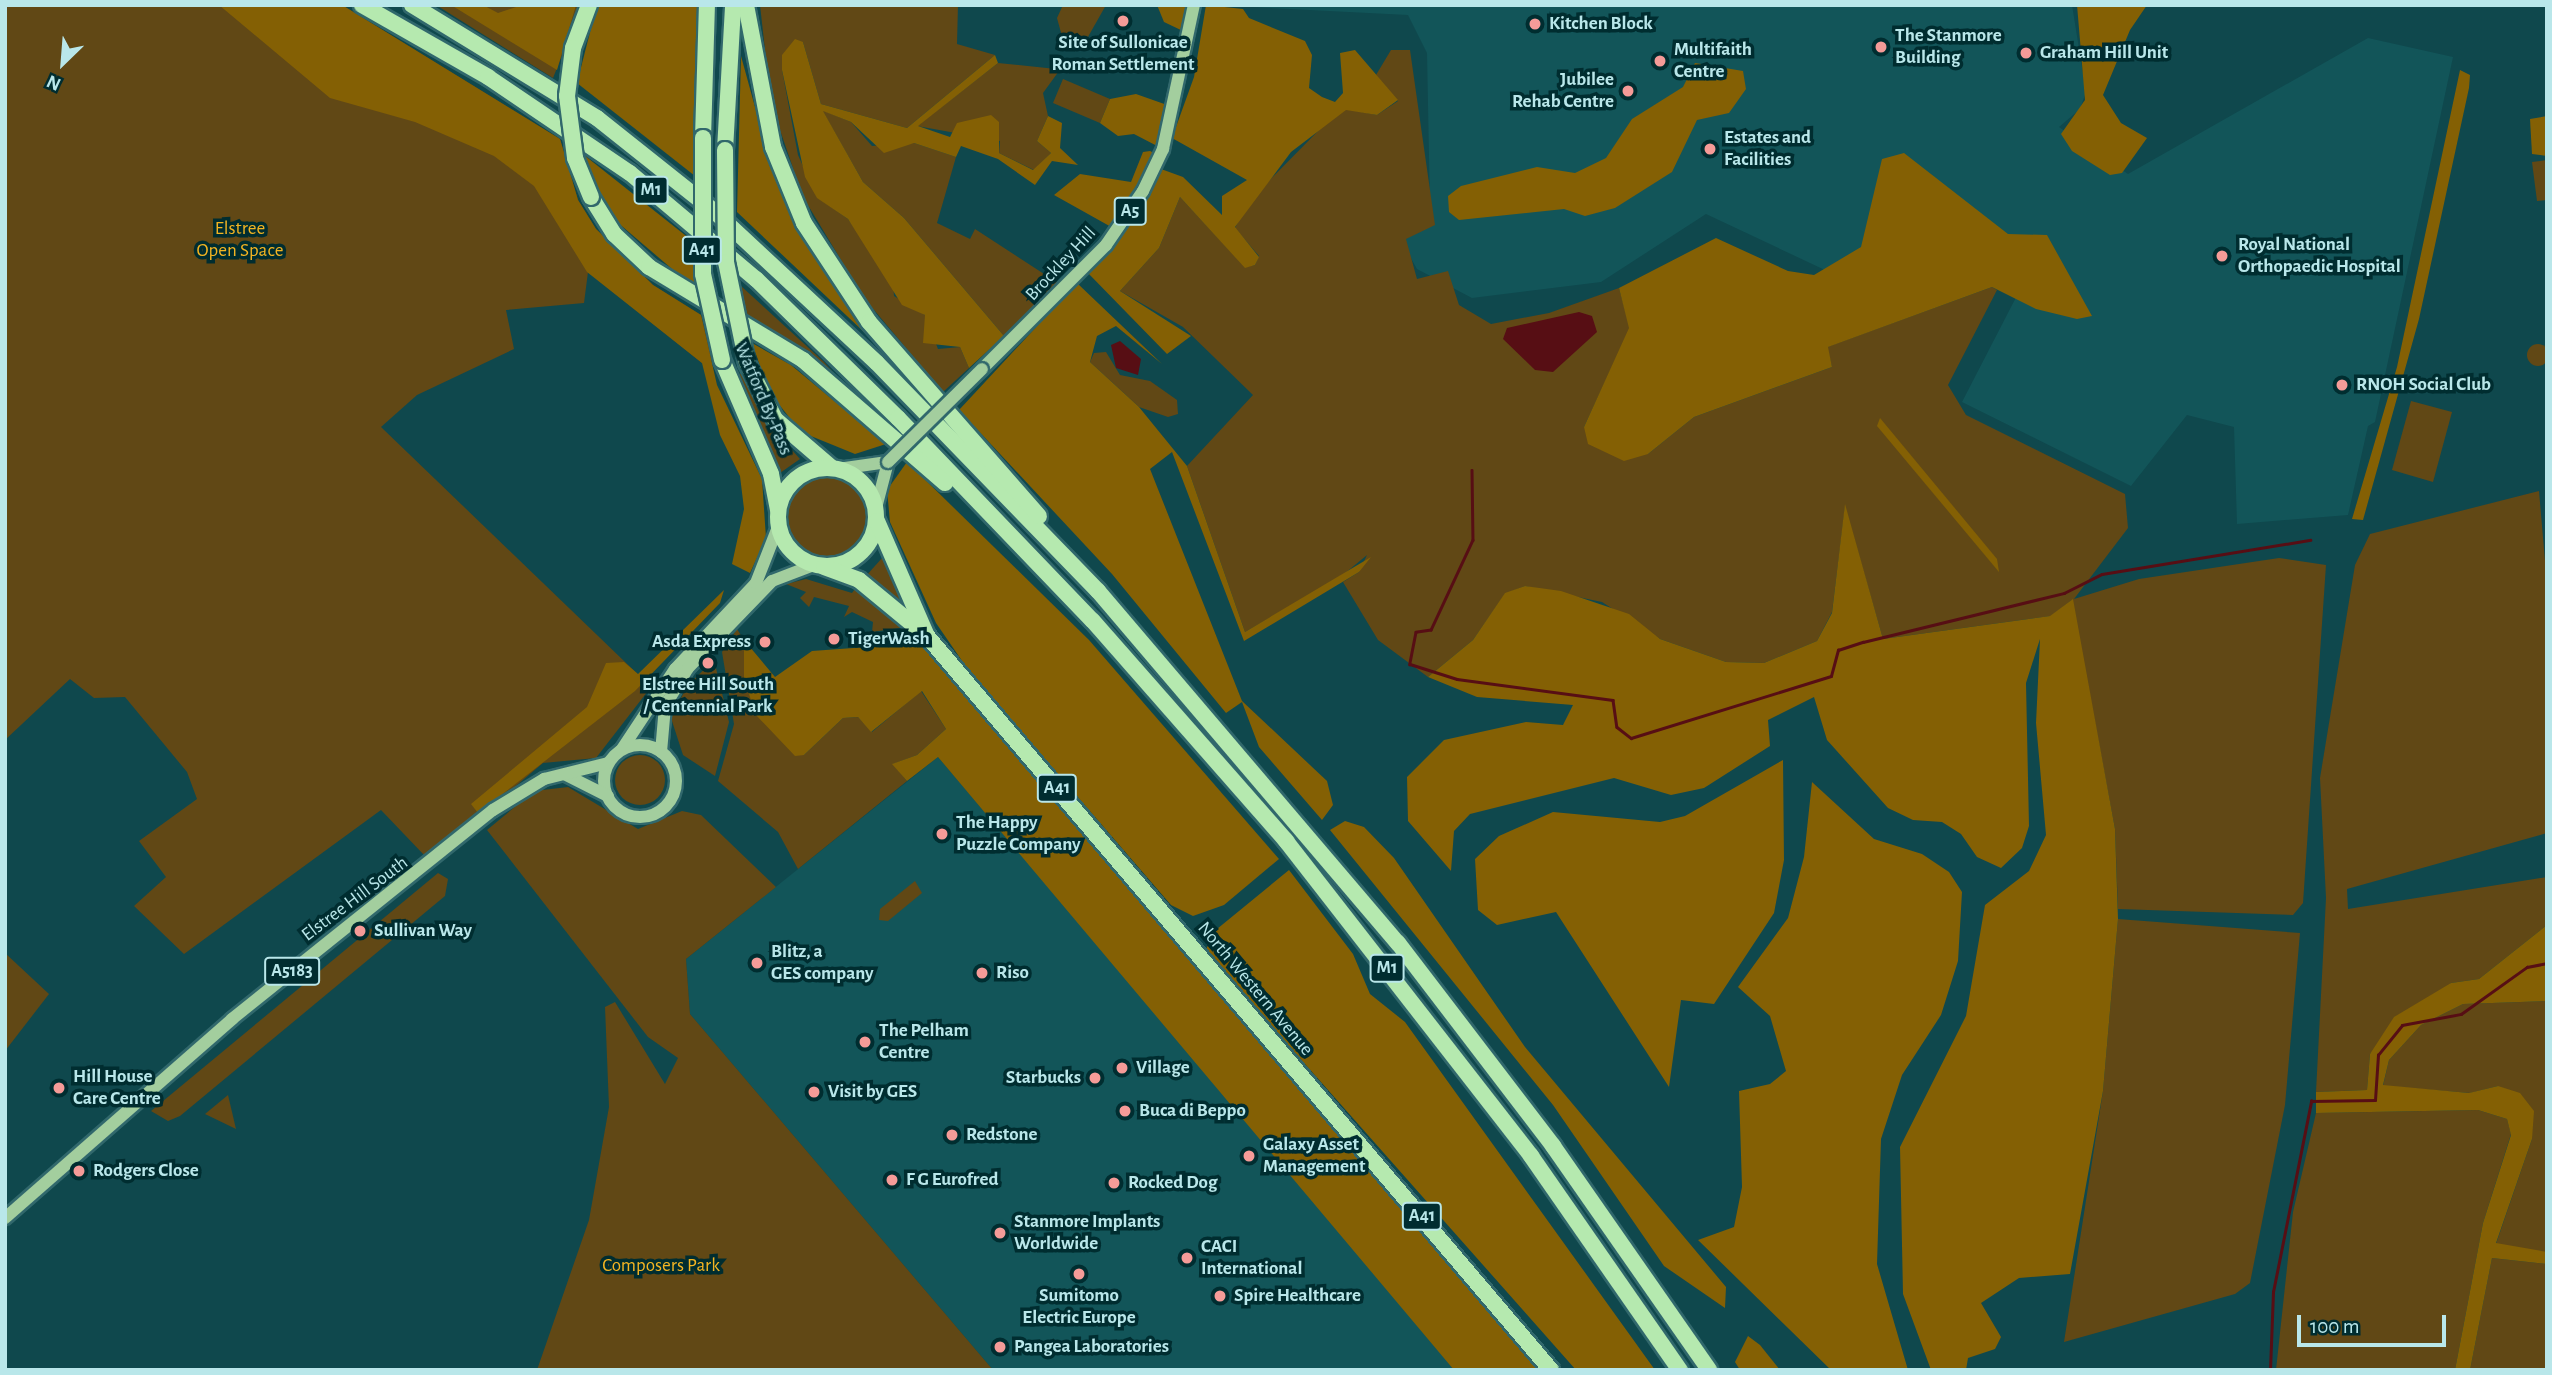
<!DOCTYPE html>
<html>
<head>
<meta charset="utf-8">
<style>
  body { margin:0 }
  #map { position:relative; width:2552px; height:1375px; overflow:hidden; background:#0f484d; font-family:"Alegreya Sans",sans-serif }
  div>[style] { position:absolute }
  .built>* { inset:0; background:#125559 }
  .green>* { inset:0; background:#614815 }
  .round { border-radius:50% }
  .forest>* { inset:0; background:#846004 }
  .water>* { inset:0; background:#570e14 }
  .stream>* { height:2.5px; margin:-1.25px; padding:0 1.25px; transform-origin:1.25px; border-radius:1.25px; background:#570e14 }
  .roads { filter:drop-shadow(2px 0 #31686c) drop-shadow(-2px 0 #31686c) drop-shadow(0 2px #31686c) drop-shadow(0 -2px #31686c) }
  .major>* { height:12px; margin:-6px; padding:0 6px; transform-origin:6px; border-radius:6px; background:#a3ce9e }
  .major>.ring { margin:-6px; padding:0; box-sizing:content-box; background:none; border:12px solid #a3ce9e; border-radius:50% }
  .highway>* { height:16px; margin:-8px; padding:0 8px; transform-origin:8px; border-radius:8px; background:#b5e9af }
  .highway>.ring { margin:-8px; padding:0; box-sizing:content-box; background:none; border:16px solid #b5e9af; border-radius:50% }
  .bridges { filter:drop-shadow(2px 0 #31686c) drop-shadow(-2px 0 #31686c) drop-shadow(0 2px #31686c) drop-shadow(0 -2px #31686c) }
  .major-bridge>* { height:12px; margin:-6px; padding:0 6px; transform-origin:6px; border-radius:6px; background:#a3ce9e }
  .highway-bridge>* { height:16px; margin:-8px; padding:0 8px; transform-origin:8px; border-radius:8px; background:#b5e9af }
  .dots>* { width:19px; height:19px; translate:-50% -50%; box-sizing:border-box; border:4px solid #002d30; border-radius:50% }
  span { translate:-50% -50%; white-space:nowrap; text-align:center; line-height:1.15; -webkit-text-stroke:7px #002d30; paint-order:stroke }
  .shield-label span { padding:2px 5px; background:#002d30; border:2px solid; border-radius:5px; -webkit-text-stroke-width:0 }
  .shield-label { font-size:18px; color:#b9e7ea; font-weight:700 }
  .poi-label { font-size:19px; color:#b9e7ea; font-weight:700 }
  .left { translate:0 -50%; text-align:left }
  .right { translate:-100% -50%; text-align:right }
  .park-label { font-size:19px; color:#f4b522 }
  .street-label { font-size:19px; color:#b9e7ea }
  .frame { position:absolute; inset:0; border:7px solid #b9e7ea; pointer-events:none }
  .north { position:absolute; left:28px; top:28px; width:70px; height:70px; -webkit-text-stroke:5px #002d30; paint-order:stroke; rotate:205deg; font-size:19px; font-weight:700; line-height:28px; text-align:center; color:#b9e7ea }
  .north::after { content:''; display:block; margin:auto; width:24px; height:32px; background:#b9e7ea; clip-path:polygon(50% 0,100% 100%,50% 72%,0 100%) }
  .scale { position:absolute; left:2297px; top:1315px; width:149px; height:32px; box-sizing:border-box; border:4px solid #b9e7ea; border-top:0; padding-left:9px; font-size:21px; line-height:24px; white-space:nowrap; color:#b9e7ea; -webkit-text-stroke:5px #002d30; paint-order:stroke }
</style>
</head>
<body>
<div id="map">
  <div class="built">
    <i style="clip-path:polygon(1212px 5px,2072px 5px,2086px 92px,2080px 109px,2059px 127px,2128px 174px,2368px 38px,2453px 57px,2375px 422px,2368px 426px,2348px 515px,2237px 524px,2234px 427px,2187px 415px,2131px 486px,1962px 402px,2044px 243px,1827px 271px,1706px 214px,1601px 282px,1472px 298px,1417px 269px,1394px 228px,1430px 208px,1427px 53px,1408px 15px)"></i>
    <i style="clip-path:polygon(938px 757px,1436px 1345px,1454px 1370px,993px 1370px,690px 1014px,686px 959px)"></i>
  </div>
  <div class="green">
    <i style="clip-path:polygon(5px 5px,342px 5px,560px 139px,578px 200px,596px 229px,653px 285px,701px 315px,713px 360px,702px 363px,588px 272px,584px 303px,506px 310px,514px 349px,417px 395px,381px 427px,651px 687px,596px 758px,543px 763px,441px 849px,424px 855px,381px 810px,184px 954px,134px 906px,166px 877px,139px 841px,197px 799px,187px 772px,125px 697px,94px 698px,70px 679px,5px 740px)"></i>
    <i style="clip-path:polygon(436px 5px,582px 5px,553px 78px)"></i>
    <i style="clip-path:polygon(760px 5px,958px 5px,957px 44px,995px 55px,907px 128px,821px 104px,803px 42px,782px 70px,798px 155px,817px 197px,848px 219px,893px 283px,894px 296px,925px 315px,938px 349px,960px 347px,969px 368px,943px 392px,864px 298px,803px 197px,771px 104px)"></i>
    <i style="clip-path:polygon(1063px 5px,1106px 5px,1084px 44px,1063px 40px,1057px 18px)"></i>
    <i style="clip-path:polygon(1391px 50px,1410px 50px,1435px 225px,1406px 239px,1417px 279px,1448px 271px,1459px 305px,1491px 324px,1549px 313px,1619px 288px,1630px 328px,1584px 427px,1648px 454px,1694px 417px,1832px 367px,1827px 347px,1992px 287px,1997px 290px,1948px 385px,1966px 415px,2125px 494px,2128px 528px,2074px 599px,2139px 579px,2279px 558px,2326px 565px,2303px 903px,2293px 915px,2118px 909px,2115px 829px,2072px 600px,2051px 616px,1883px 639px,1845px 507px,1832px 612px,1817px 641px,1764px 663px,1726px 662px,1660px 639px,1602px 602px,1525px 586px,1505px 594px,1473px 640px,1428px 677px,1378px 640px,1343px 582px,1359px 572px,1367px 555px,1338px 579px,1245px 632px,1187px 466px,1253px 395px,1183px 327px,1120px 291px,1159px 248px,1180px 197px,1245px 267px,1255px 265px,1259px 256px,1235px 228px,1249px 201px,1328px 121px,1346px 109px,1377px 115px,1398px 101px,1376px 75px)"></i>
    <i style="clip-path:polygon(998px 63px,1075px 71px,1059px 71px,1043px 93px,1048px 116px,1037px 141px,1051px 153px,1034px 170px,999px 153px,1000px 141px,917px 126px)"></i>
    <i style="clip-path:polygon(1063px 79px,1110px 99px,1100px 123px,1053px 103px)"></i>
    <i style="clip-path:polygon(822px 110px,851px 122px,872px 146px,914px 143px,956px 157px,937px 223px,970px 239px,975px 229px,1061px 285px,1004px 336px,904px 218px,863px 182px)"></i>
    <i style="clip-path:polygon(2547px 160px,2547px 200px,2537px 201px,2532px 162px)"></i>
    <i style="clip-path:polygon(741px 286px,824px 362px,851px 393px,747px 321px)"></i>
    <i class="round" style="left:2527px;top:344px;width:22px;height:22px"></i>
    <i style="clip-path:polygon(1106px 352px,1120px 375px,1150px 381px,1177px 400px,1178px 414px,1168px 417px,1139px 407px,1090px 362px,1094px 353px)"></i>
    <i style="clip-path:polygon(744px 373px,767px 422px,800px 459px,780px 473px,734px 376px)"></i>
    <i style="clip-path:polygon(2411px 401px,2452px 412px,2433px 482px,2392px 470px)"></i>
    <i class="round" style="left:788px;top:477px;width:80px;height:80px"></i>
    <i style="clip-path:polygon(2539px 491px,2547px 584px,2547px 833px,2347px 889px,2348px 909px,2547px 877px,2547px 925px,2479px 979px,2451px 983px,2370px 1054px,2367px 1090px,2316px 1092px,2326px 898px,2320px 778px,2355px 565px,2370px 534px)"></i>
    <i style="clip-path:polygon(883px 557px,901px 594px,919px 621px,865px 577px)"></i>
    <i style="clip-path:polygon(806px 579px,852px 593px,858px 585px,906px 627px,872px 632px,873px 622px,852px 612px,844px 617px,849px 606px,814px 597px,809px 607px,800px 598px,806px 592px,786px 584px)"></i>
    <i style="clip-path:polygon(737px 629px,744px 640px,744px 679px,804px 755px,843px 718px,858px 717px,872px 732px,921px 691px,946px 729px,917px 755px,893px 764px,907px 781px,798px 869px,778px 832px,718px 781px,734px 724px,722px 652px)"></i>
    <i style="clip-path:polygon(714px 660px,729px 722px,715px 776px,683px 755px,671px 718px,687px 686px)"></i>
    <i class="round" style="left:615px;top:755px;width:50px;height:50px"></i>
    <i style="clip-path:polygon(568px 787px,638px 829px,682px 811px,701px 815px,776px 887px,686px 959px,690px 1014px,993px 1370px,537px 1370px,589px 1220px,609px 1107px,605px 1007px,615px 1002px,665px 1084px,678px 1058px,648px 1037px,487px 830px,534px 791px)"></i>
    <i style="clip-path:polygon(438px 873px,448px 879px,445px 896px,180px 1116px,168px 1121px,151px 1111px)"></i>
    <i style="clip-path:polygon(915px 881px,922px 893px,888px 921px,879px 920px,880px 909px)"></i>
    <i style="clip-path:polygon(2118px 919px,2300px 933px,2285px 1105px,2250px 1283px,2235px 1294px,2064px 1342px,2103px 1091px)"></i>
    <i style="clip-path:polygon(5px 953px,49px 994px,5px 1051px)"></i>
    <i style="clip-path:polygon(2547px 1001px,2547px 1252px,2525px 1252px,2496px 1244px,2532px 1139px,2498px 1086px,2470px 1093px,2383px 1086px,2389px 1060px,2421px 1025px,2463px 1004px)"></i>
    <i style="clip-path:polygon(228px 1095px,236px 1129px,205px 1114px)"></i>
    <i style="clip-path:polygon(2478px 1110px,2507px 1119px,2511px 1134px,2483px 1223px,2455px 1370px,2276px 1370px,2293px 1212px,2316px 1113px)"></i>
    <i style="clip-path:polygon(2492px 1258px,2547px 1264px,2547px 1370px,2470px 1370px)"></i>
  </div>
  <div class="forest">
    <i style="clip-path:polygon(219px 5px,342px 5px,560px 139px,578px 200px,596px 229px,653px 285px,701px 315px,717px 385px,762px 479px,766px 538px,750px 573px,732px 564px,744px 509px,740px 476px,720px 435px,702px 363px,587px 272px,534px 186px,494px 156px,415px 122px,330px 98px)"></i>
    <i style="clip-path:polygon(451px 5px,483px 5px,498px 13px,522px 5px,576px 5px,557px 70px)"></i>
    <i style="clip-path:polygon(597px 5px,700px 5px,695px 176px,577px 83px)"></i>
    <i style="clip-path:polygon(1157px 5px,1187px 5px,1185px 32px,1164px 22px)"></i>
    <i style="clip-path:polygon(1206px 5px,1243px 9px,1249px 18px,1305px 41px,1312px 55px,1309px 88px,1322px 97px,1335px 102px,1343px 93px,1340px 53px,1355px 50px,1398px 100px,1377px 115px,1346px 110px,1291px 152px,1235px 227px,1259px 257px,1255px 265px,1245px 268px,1180px 197px,1159px 248px,1120px 291px,1191px 336px,1167px 354px,1087px 272px,1122px 235px,1161px 169px,1183px 177px,1222px 215px,1222px 196px,1247px 180px,1172px 138px,1194px 77px)"></i>
    <i style="clip-path:polygon(2077px 5px,2147px 5px,2130px 30px,2103px 95px,2121px 123px,2147px 138px,2122px 173px,2110px 175px,2072px 151px,2061px 134px,2085px 100px)"></i>
    <i style="clip-path:polygon(795px 39px,803px 42px,821px 104px,907px 128px,995px 55px,998px 63px,918px 126px,950px 137px,957px 123px,991px 115px,999px 122px,999px 153px,1033px 170px,1051px 153px,1037px 141px,1048px 116px,1062px 123px,1060px 148px,1078px 165px,1052px 161px,1035px 185px,998px 159px,961px 146px,956px 157px,914px 143px,884px 153px,851px 122px,823px 111px,863px 182px,904px 218px,1004px 336px,969px 368px,960px 347px,923px 343px,925px 315px,902px 305px,848px 219px,817px 198px,805px 177px,782px 70px,782px 55px)"></i>
    <i style="clip-path:polygon(741px 56px,769px 158px,800px 232px,884px 351px,737px 212px)"></i>
    <i style="clip-path:polygon(1695px 63px,1743px 71px,1746px 89px,1729px 113px,1697px 120px,1672px 172px,1615px 208px,1585px 216px,1564px 209px,1459px 220px,1449px 212px,1448px 196px,1461px 186px,1537px 167px,1575px 173px,1606px 158px,1632px 119px,1683px 87px)"></i>
    <i style="clip-path:polygon(2460px 70px,2470px 75px,2469px 88px,2419px 319px,2363px 520px,2352px 519px,2397px 367px)"></i>
    <i style="clip-path:polygon(1136px 94px,1170px 106px,1159px 147px,1134px 134px,1118px 136px,1100px 123px,1110px 99px)"></i>
    <i style="clip-path:polygon(2547px 116px,2547px 156px,2532px 154px,2530px 119px)"></i>
    <i style="clip-path:polygon(1150px 151px,1156px 154px,1138px 194px,1113px 228px,1054px 195px,1080px 174px,1131px 182px,1143px 152px)"></i>
    <i style="clip-path:polygon(1904px 153px,2008px 234px,2047px 235px,2092px 316px,2077px 319px,2036px 309px,1992px 287px,1828px 347px,1832px 367px,1694px 417px,1648px 454px,1624px 461px,1588px 444px,1584px 427px,1629px 328px,1619px 288px,1716px 238px,1788px 271px,1814px 275px,1861px 247px,1882px 159px)"></i>
    <i style="clip-path:polygon(584px 155px,695px 243px,699px 292px,610px 216px)"></i>
    <i style="clip-path:polygon(1077px 283px,1162px 364px,1116px 326px,1097px 336px,1090px 362px,1139px 407px,1187px 466px,1245px 632px,1371px 557px,1359px 572px,1244px 641px,1172px 452px,1150px 469px,1242px 701px,1327px 781px,1333px 805px,1322px 820px,1259px 747px,1242px 702px,1226px 713px,1112px 574px,959px 410px)"></i>
    <i style="clip-path:polygon(752px 343px,791px 365px,886px 444px,855px 454px,801px 432px,769px 392px)"></i>
    <i style="clip-path:polygon(1880px 418px,1997px 559px,1999px 572px,1877px 426px)"></i>
    <i style="clip-path:polygon(907px 462px,1089px 640px,1279px 859px,1224px 905px,1193px 916px,1171px 905px,969px 671px,936px 623px,890px 522px,887px 490px)"></i>
    <i style="clip-path:polygon(1845px 504px,1883px 639px,2050px 616px,2073px 599px,2115px 829px,2118px 919px,2103px 1091px,2070px 1274px,2019px 1278px,1981px 1303px,2001px 1337px,1995px 1349px,1968px 1358px,1966px 1370px,1931px 1370px,1903px 1294px,1900px 1147px,1966px 1016px,1985px 905px,2029px 871px,2046px 835px,2036px 723px,2040px 639px,2026px 683px,2029px 826px,2022px 848px,2001px 868px,1977px 857px,1961px 834px,1942px 822px,1913px 820px,1888px 808px,1827px 740px,1814px 697px,1768px 720px,1770px 746px,1704px 788px,1671px 795px,1614px 778px,1470px 814px,1454px 831px,1451px 871px,1408px 821px,1407px 777px,1444px 740px,1526px 722px,1563px 725px,1573px 705px,1477px 697px,1428px 677px,1473px 640px,1505px 593px,1525px 586px,1561px 591px,1629px 614px,1660px 639px,1726px 662px,1764px 663px,1817px 641px,1832px 613px)"></i>
    <i style="clip-path:polygon(724px 590px,720px 603px,635px 691px,478px 813px,471px 804px,587px 707px,606px 663px,624px 662px,638px 674px)"></i>
    <i style="clip-path:polygon(744px 640px,775px 677px,812px 651px,922px 643px,1538px 1370px,1454px 1370px,938px 757px,907px 781px,892px 764px,917px 755px,946px 729px,922px 691px,871px 732px,858px 717px,843px 718px,804px 755px,795px 756px,756px 715px,744px 679px)"></i>
    <i style="clip-path:polygon(1783px 760px,1784px 860px,1774px 913px,1714px 1004px,1681px 1000px,1669px 1087px,1556px 912px,1497px 925px,1478px 910px,1475px 859px,1499px 836px,1553px 812px,1660px 822px,1685px 816px)"></i>
    <i style="clip-path:polygon(1812px 782px,1874px 839px,1922px 854px,1949px 872px,1962px 892px,1958px 961px,1941px 1015px,1902px 1075px,1881px 1139px,1877px 1264px,1908px 1370px,1831px 1370px,1698px 1240px,1734px 1227px,1742px 1187px,1739px 1091px,1770px 1084px,1786px 1071px,1770px 1016px,1738px 987px,1788px 918px,1804px 857px)"></i>
    <i style="clip-path:polygon(1345px 821px,1364px 827px,1394px 858px,1525px 1047px,1726px 1287px,1725px 1308px,1664px 1266px,1553px 1105px,1330px 830px)"></i>
    <i style="clip-path:polygon(1289px 870px,1353px 954px,1370px 994px,1405px 1022px,1655px 1370px,1576px 1370px,1205px 951px,1217px 929px)"></i>
    <i style="clip-path:polygon(2547px 925px,2547px 1001px,2463px 1004px,2421px 1025px,2389px 1060px,2383px 1085px,2469px 1093px,2498px 1086px,2520px 1093px,2534px 1111px,2532px 1139px,2496px 1243px,2547px 1252px,2547px 1264px,2492px 1258px,2470px 1370px,2455px 1370px,2483px 1223px,2511px 1135px,2507px 1119px,2478px 1110px,2316px 1113px,2316px 1092px,2367px 1090px,2370px 1054px,2394px 1017px,2451px 983px,2479px 979px)"></i>
    <i style="clip-path:polygon(1748px 1336px,1760px 1345px,1780px 1370px,1740px 1370px,1735px 1362px)"></i>
  </div>
  <div class="water">
    <i style="clip-path:polygon(1579px 312px,1592px 316px,1597px 332px,1553px 372px,1535px 370px,1503px 339px,1507px 328px)"></i>
    <i style="clip-path:polygon(1120px 341px,1141px 359px,1138px 375px,1116px 368px,1111px 345px)"></i>
  </div>
  <div class="stream">
    <i style="left:1472px;top:470px;width:70px;rotate:89.2deg"></i>
    <i style="left:1473px;top:540px;width:99px;rotate:115deg"></i>
    <i style="left:1431px;top:630px;width:15px;rotate:172deg"></i>
    <i style="left:1416px;top:632px;width:33px;rotate:101deg"></i>
    <i style="left:1410px;top:664px;width:49px;rotate:17.7deg"></i>
    <i style="left:1457px;top:679px;width:157px;rotate:7.7deg"></i>
    <i style="left:1613px;top:700px;width:27px;rotate:82deg"></i>
    <i style="left:1617px;top:727px;width:18px;rotate:38deg"></i>
    <i style="left:1631px;top:738px;width:209px;rotate:-17.2deg"></i>
    <i style="left:1831px;top:676px;width:27px;rotate:-75deg"></i>
    <i style="left:1838px;top:650px;width:26px;rotate:-18deg"></i>
    <i style="left:1863px;top:642px;width:207px;rotate:-13.7deg"></i>
    <i style="left:2064px;top:593px;width:42px;rotate:-26.6deg"></i>
    <i style="left:2102px;top:574px;width:211px;rotate:-9.3deg"></i>
    <i style="left:2270px;top:1370px;width:78px;rotate:-87.8deg"></i>
    <i style="left:2273px;top:1292px;width:195px;rotate:-78.7deg"></i>
    <i style="left:2311px;top:1101px;width:64px;rotate:-0.9deg"></i>
    <i style="left:2375px;top:1100px;width:45px;rotate:-86.2deg"></i>
    <i style="left:2378px;top:1055px;width:38px;rotate:-51deg"></i>
    <i style="left:2402px;top:1025px;width:60px;rotate:-10.6deg"></i>
    <i style="left:2461px;top:1014px;width:81px;rotate:-35.5deg"></i>
    <i style="left:2527px;top:967px;width:20px;rotate:-11deg"></i>
  </div>
  <div class="roads">
    <div class="major">
      <i style="left:982px;top:369px;width:175px;rotate:-45deg"></i>
      <i style="left:1106px;top:245px;width:65px;rotate:-55.6deg"></i>
      <i style="left:1143px;top:191px;width:47px;rotate:-64.5deg"></i>
      <i style="left:1163px;top:149px;width:147px;rotate:-77.9deg"></i>
      <i style="left:838px;top:469px;width:50px;rotate:-8deg"></i>
      <i style="left:876px;top:508px;width:48px;rotate:-75.4deg"></i>
      <i class="ring" style="left:604px;top:745px;width:60px;height:60px"></i>
      <i style="left:622px;top:749px;width:96px;rotate:-56.5deg"></i>
      <i style="left:675px;top:669px;width:118px;rotate:-46.7deg"></i>
      <i style="left:756px;top:583px;width:60px;rotate:-68.6deg"></i>
      <i style="left:661px;top:752px;width:46px;rotate:-85deg"></i>
      <i style="left:665px;top:706px;width:44px;rotate:-58.8deg"></i>
      <i style="left:688px;top:668px;width:121px;rotate:-46deg"></i>
      <i style="left:772px;top:581px;width:45px;rotate:-20.9deg"></i>
      <i style="left:566px;top:775px;width:47px;rotate:26.6deg"></i>
      <i style="left:5px;top:1218px;width:302px;rotate:-41.2deg"></i>
      <i style="left:232px;top:1019px;width:334px;rotate:-38.7deg"></i>
      <i style="left:493px;top:810px;width:60px;rotate:-31.3deg"></i>
      <i style="left:544px;top:779px;width:66px;rotate:-14deg"></i>
    </div>
    <div class="highway">
      <i style="left:362px;top:5px;width:145px;rotate:29.7deg"></i>
      <i style="left:488px;top:77px;width:171px;rotate:34.1deg"></i>
      <i style="left:630px;top:173px;width:165px;rotate:40.1deg"></i>
      <i style="left:756px;top:279px;width:199px;rotate:44.4deg"></i>
      <i style="left:898px;top:418px;width:281px;rotate:46.2deg"></i>
      <i style="left:1093px;top:621px;width:293px;rotate:48.7deg"></i>
      <i style="left:1286px;top:841px;width:399px;rotate:52.1deg"></i>
      <i style="left:1531px;top:1156px;width:261px;rotate:55.2deg"></i>
      <i style="left:412px;top:5px;width:217px;rotate:31.4deg"></i>
      <i style="left:597px;top:118px;width:151px;rotate:38.5deg"></i>
      <i style="left:715px;top:212px;width:221px;rotate:43deg"></i>
      <i style="left:877px;top:363px;width:318px;rotate:45.9deg"></i>
      <i style="left:1098px;top:591px;width:462px;rotate:49.6deg"></i>
      <i style="left:1398px;top:943px;width:255px;rotate:52.6deg"></i>
      <i style="left:1553px;top:1146px;width:273px;rotate:55.1deg"></i>
      <i style="left:746px;top:5px;width:145px;rotate:79.2deg"></i>
      <i style="left:773px;top:147px;width:82px;rotate:67.8deg"></i>
      <i style="left:804px;top:223px;width:118px;rotate:56.7deg"></i>
      <i style="left:869px;top:322px;width:258px;rotate:48.8deg"></i>
      <i style="left:703px;top:138px;width:133px;rotate:-88.3deg"></i>
      <i style="left:725px;top:150px;width:145px;rotate:-86.8deg"></i>
      <i style="left:591px;top:197px;width:44px;rotate:58.1deg"></i>
      <i style="left:614px;top:234px;width:48px;rotate:43.3deg"></i>
      <i style="left:649px;top:267px;width:180px;rotate:31.1deg"></i>
      <i style="left:803px;top:360px;width:188px;rotate:40.9deg"></i>
      <i style="left:722px;top:360px;width:124px;rotate:66.7deg"></i>
      <i style="left:771px;top:474px;width:36px;rotate:79deg"></i>
      <i style="left:747px;top:363px;width:63px;rotate:63.4deg"></i>
      <i style="left:775px;top:419px;width:75px;rotate:40.7deg"></i>
      <i class="ring" style="left:778px;top:468px;width:82px;height:82px"></i>
      <i style="left:877px;top:521px;width:125px;rotate:66.5deg"></i>
      <i style="left:824px;top:567px;width:37px;rotate:20deg"></i>
      <i style="left:859px;top:580px;width:88px;rotate:39.5deg"></i>
      <i style="left:927px;top:636px;width:963px;rotate:49.63deg"></i>
    </div>
  </div>
  <div class="bridges">
    <div class="major-bridge">
      <i style="left:888px;top:462px;width:132px;rotate:-44.7deg"></i>
    </div>
    <div class="highway-bridge">
      <i style="left:589px;top:5px;width:46px;rotate:110.4deg"></i>
      <i style="left:573px;top:48px;width:48px;rotate:97.1deg"></i>
      <i style="left:567px;top:96px;width:63px;rotate:82.6deg"></i>
      <i style="left:575px;top:158px;width:42px;rotate:67.7deg"></i>
      <i style="left:703px;top:138px;width:136px;rotate:90deg"></i>
      <i style="left:703px;top:274px;width:88px;rotate:77.5deg"></i>
      <i style="left:725px;top:150px;width:112px;rotate:89.5deg"></i>
      <i style="left:726px;top:262px;width:103px;rotate:78.3deg"></i>
    </div>
  </div>
  <div class="dots">
    <i style="left:1123px;top:21px;background:#f59b98"></i>
    <i style="left:1535px;top:24px;background:#f59b98"></i>
    <i style="left:1881px;top:47px;background:#f59b98"></i>
    <i style="left:2026px;top:53px;background:#f59b98"></i>
    <i style="left:1660px;top:61px;background:#f59b98"></i>
    <i style="left:1628px;top:91px;background:#f59b98"></i>
    <i style="left:1710px;top:149px;background:#f59b98"></i>
    <i style="left:2222px;top:256px;background:#f59b98"></i>
    <i style="left:2342px;top:385px;background:#f59b98"></i>
    <i style="left:834px;top:639px;background:#f59b98"></i>
    <i style="left:765px;top:642px;background:#f59b98"></i>
    <i style="left:708px;top:663px;background:#f59b98"></i>
    <i style="left:942px;top:834px;background:#f59b98"></i>
    <i style="left:360px;top:931px;background:#f59b98"></i>
    <i style="left:757px;top:963px;background:#f59b98"></i>
    <i style="left:982px;top:973px;background:#f59b98"></i>
    <i style="left:865px;top:1042px;background:#f59b98"></i>
    <i style="left:1122px;top:1068px;background:#f59b98"></i>
    <i style="left:1095px;top:1078px;background:#f59b98"></i>
    <i style="left:59px;top:1088px;background:#f59b98"></i>
    <i style="left:814px;top:1092px;background:#f59b98"></i>
    <i style="left:1125px;top:1111px;background:#f59b98"></i>
    <i style="left:952px;top:1135px;background:#f59b98"></i>
    <i style="left:1249px;top:1156px;background:#f59b98"></i>
    <i style="left:79px;top:1171px;background:#f59b98"></i>
    <i style="left:892px;top:1180px;background:#f59b98"></i>
    <i style="left:1114px;top:1183px;background:#f59b98"></i>
    <i style="left:1000px;top:1233px;background:#f59b98"></i>
    <i style="left:1187px;top:1258px;background:#f59b98"></i>
    <i style="left:1079px;top:1274px;background:#f59b98"></i>
    <i style="left:1220px;top:1296px;background:#f59b98"></i>
    <i style="left:1000px;top:1347px;background:#f59b98"></i>
  </div>
  <div class="shield-label">
    <span style="left:651px;top:190px">M1</span>
    <span style="left:1130px;top:211px">A5</span>
    <span style="left:702px;top:250px">A41</span>
    <span style="left:1057px;top:788px">A41</span>
    <span style="left:1387px;top:968px">M1</span>
    <span style="left:292px;top:971px">A5183</span>
    <span style="left:1422px;top:1216px">A41</span>
  </div>
  <div class="poi-label">
    <span class="left" style="left:1549px;top:24px">Kitchen Block</span>
    <span class="left" style="left:1895px;top:47px">The Stanmore<br>Building</span>
    <span style="left:1123px;top:54px">Site of Sullonicae<br>Roman Settlement</span>
    <span class="left" style="left:1674px;top:61px">Multifaith<br>Centre</span>
    <span class="left" style="left:2040px;top:53px">Graham Hill Unit</span>
    <span class="right" style="left:1614px;top:91px">Jubilee<br>Rehab Centre</span>
    <span class="left" style="left:1724px;top:149px">Estates and<br>Facilities</span>
    <span class="left" style="left:2238px;top:256px">Royal National<br>Orthopaedic Hospital</span>
    <span class="left" style="left:2356px;top:385px">RNOH Social Club</span>
    <span class="left" style="left:848px;top:639px">TigerWash</span>
    <span class="right" style="left:751px;top:642px">Asda Express</span>
    <span style="left:708px;top:696px">Elstree Hill South<br>/ Centennial Park</span>
    <span class="left" style="left:956px;top:834px">The Happy<br>Puzzle Company</span>
    <span class="left" style="left:374px;top:931px">Sullivan Way</span>
    <span class="left" style="left:771px;top:963px">Blitz, a<br>GES company</span>
    <span class="left" style="left:996px;top:973px">Riso</span>
    <span class="left" style="left:879px;top:1042px">The Pelham<br>Centre</span>
    <span class="left" style="left:1136px;top:1068px">Village</span>
    <span class="left" style="left:73px;top:1088px">Hill House<br>Care Centre</span>
    <span class="right" style="left:1081px;top:1078px">Starbucks</span>
    <span class="left" style="left:828px;top:1092px">Visit by GES</span>
    <span class="left" style="left:1139px;top:1111px">Buca di Beppo</span>
    <span class="left" style="left:966px;top:1135px">Redstone</span>
    <span class="left" style="left:1263px;top:1156px">Galaxy Asset<br>Management</span>
    <span class="left" style="left:93px;top:1171px">Rodgers Close</span>
    <span class="left" style="left:906px;top:1180px">F G Eurofred</span>
    <span class="left" style="left:1128px;top:1183px">Rocked Dog</span>
    <span class="left" style="left:1014px;top:1233px">Stanmore Implants<br>Worldwide</span>
    <span class="left" style="left:1201px;top:1258px">CACI<br>International</span>
    <span style="left:1079px;top:1307px">Sumitomo<br>Electric Europe</span>
    <span class="left" style="left:1234px;top:1296px">Spire Healthcare</span>
    <span class="left" style="left:1014px;top:1347px">Pangea Laboratories</span>
  </div>
  <div class="park-label">
    <span style="left:240px;top:240px">Elstree<br>Open Space</span>
    <span style="left:661px;top:1266px">Composers Park</span>
  </div>
  <div class="street-label">
    <span style="left:1061px;top:264px;rotate:-47deg">Brockley Hill</span>
    <span style="left:763px;top:399px;rotate:67deg">Watford By-Pass</span>
    <span style="left:355px;top:899px;rotate:-37deg">Elstree Hill South</span>
    <span style="left:1255px;top:989px;rotate:50deg">North Western Avenue</span>
  </div>
  <div class="frame"></div>
  <div class="north">N</div>
  <div class="scale">100 m</div>
</div>
</body>
</html>
